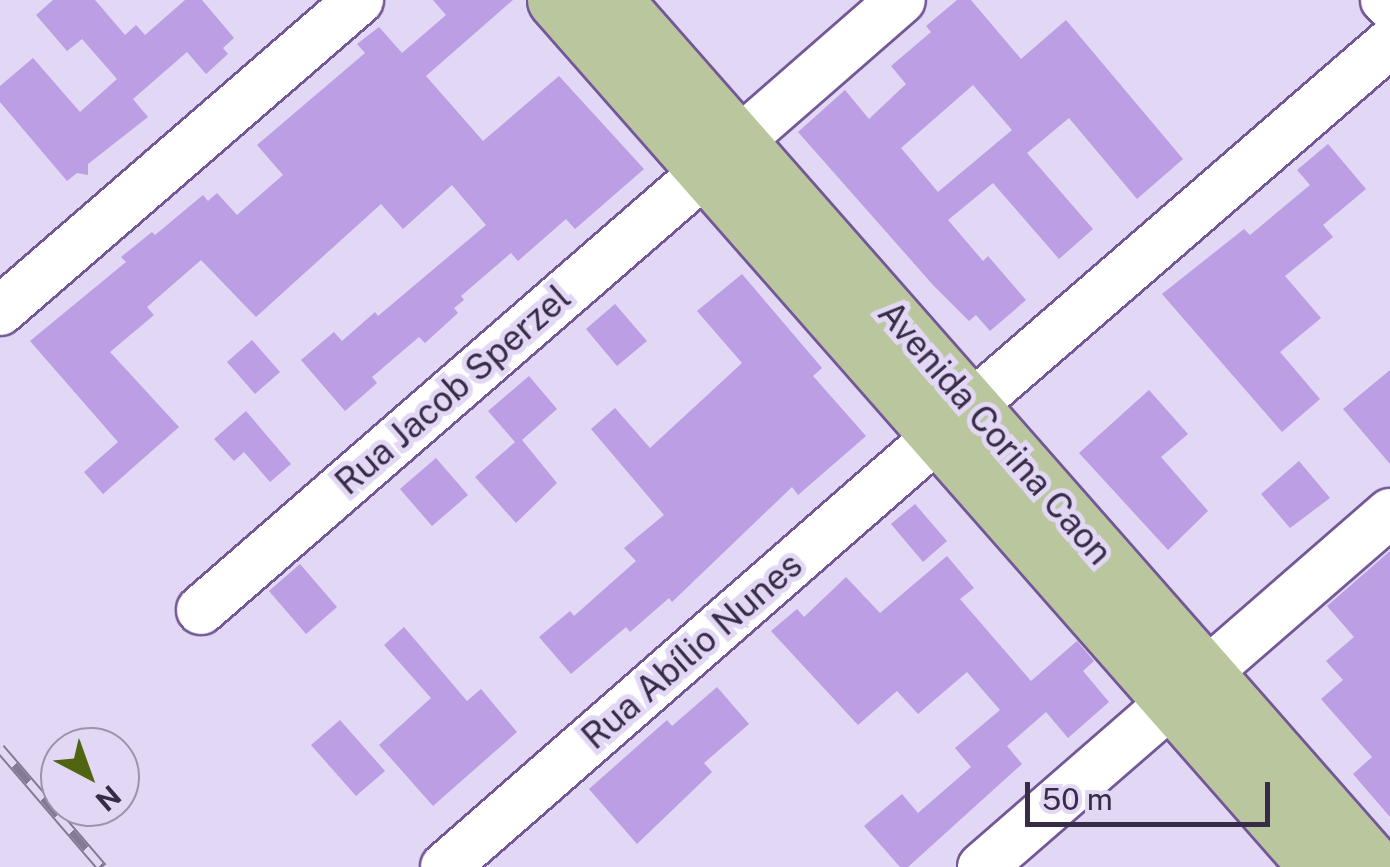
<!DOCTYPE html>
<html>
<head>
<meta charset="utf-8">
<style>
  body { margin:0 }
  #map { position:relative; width:1390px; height:867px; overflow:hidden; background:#e2d7f4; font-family:"Public Sans",sans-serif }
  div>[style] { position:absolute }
  .building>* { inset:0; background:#bb9ee3 }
  .roads { filter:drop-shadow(2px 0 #735797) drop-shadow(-2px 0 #735797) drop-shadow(0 2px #735797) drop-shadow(0 -2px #735797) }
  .minor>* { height:48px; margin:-24px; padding:0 24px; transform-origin:24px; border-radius:24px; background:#fff }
  .major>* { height:55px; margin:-27.5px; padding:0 27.5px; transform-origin:27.5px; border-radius:27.5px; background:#b9c69e }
  .rail>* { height:11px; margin-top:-5.5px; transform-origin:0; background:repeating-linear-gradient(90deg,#e2d7f4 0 22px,#857a96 0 44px); box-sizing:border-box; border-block:2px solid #857a96 }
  span { translate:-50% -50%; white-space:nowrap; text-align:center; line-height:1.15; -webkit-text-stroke:10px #e2d7f4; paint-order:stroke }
  .street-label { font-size:35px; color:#372b47 }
  .north { position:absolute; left:40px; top:727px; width:100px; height:100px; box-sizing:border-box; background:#e2d7f4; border:2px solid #9e92af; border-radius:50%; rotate:139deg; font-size:28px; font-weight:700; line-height:40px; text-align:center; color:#372b47 }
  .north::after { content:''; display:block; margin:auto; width:35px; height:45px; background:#506511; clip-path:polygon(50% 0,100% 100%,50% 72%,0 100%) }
  .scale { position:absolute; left:1025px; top:782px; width:245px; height:45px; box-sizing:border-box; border:5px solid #372b47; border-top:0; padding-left:12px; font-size:30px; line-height:35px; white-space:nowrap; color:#372b47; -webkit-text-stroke:8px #e2d7f4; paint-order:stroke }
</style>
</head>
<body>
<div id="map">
  <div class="building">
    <i style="clip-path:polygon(53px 0,95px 0,125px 35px,136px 25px,145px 35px,185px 0,202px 0,234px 38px,223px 48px,228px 54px,206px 74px,187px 52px,133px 99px,148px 117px,88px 164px,88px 175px,77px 173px,67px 181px,0 102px,0 86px,33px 58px,80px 112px,117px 79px,82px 39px,67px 51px,36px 15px)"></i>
    <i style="clip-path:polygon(433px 0,513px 0,426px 76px,483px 141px,559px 76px,644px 169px,575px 229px,566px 219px,518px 261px,511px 253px,461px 296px,464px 300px,454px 308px,458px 313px,425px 343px,419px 337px,372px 377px,377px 383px,345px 411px,301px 360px,334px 332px,342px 341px,375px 312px,378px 316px,486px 225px,452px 185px,403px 229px,381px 204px,256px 317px,201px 260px,147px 307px,154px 315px,110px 352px,179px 427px,103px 494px,84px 472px,118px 442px,30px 341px,126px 262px,121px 257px,152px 232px,155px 235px,203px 195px,208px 201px,217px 193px,237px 215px,283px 175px,257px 145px,365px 53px,357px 44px,379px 27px,402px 53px,446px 15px)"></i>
    <i style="clip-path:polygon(evenodd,957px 0,971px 0,1021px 59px,1066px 20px,1183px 159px,1137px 199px,1069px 118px,1027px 153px,1093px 229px,1059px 259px,993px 183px,948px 220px,983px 261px,988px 256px,1026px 300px,990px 331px,976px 315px,969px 321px,933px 285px,798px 132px,845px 90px,869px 119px,906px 84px,891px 66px,931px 32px,926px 26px,957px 0,973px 85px,1012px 130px,938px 192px,901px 148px,973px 85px)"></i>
    <i style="clip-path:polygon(1328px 144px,1366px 189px,1323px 225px,1333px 237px,1285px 276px,1321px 318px,1280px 352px,1320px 399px,1282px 432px,1162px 294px,1244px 229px,1250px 235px,1310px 185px,1297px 170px)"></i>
    <i style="clip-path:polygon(742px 274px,822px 368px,813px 376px,866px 436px,798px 495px,792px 487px,672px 602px,669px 598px,630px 632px,626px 627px,571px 674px,539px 637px,570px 611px,574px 616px,636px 561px,624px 548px,664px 515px,591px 429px,615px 408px,650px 448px,742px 363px,697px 311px)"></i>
    <i style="clip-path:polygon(615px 304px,647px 341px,617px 366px,586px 329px)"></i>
    <i style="clip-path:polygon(252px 340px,280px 372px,255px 394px,227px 362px)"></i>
    <i style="clip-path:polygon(1390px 370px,1390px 464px,1343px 409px)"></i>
    <i style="clip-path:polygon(529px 376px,557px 409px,522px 440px,557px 483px,516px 523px,475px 477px,515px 442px,488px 411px)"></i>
    <i style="clip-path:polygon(1149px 390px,1188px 434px,1161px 457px,1208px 511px,1168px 550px,1079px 453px)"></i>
    <i style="clip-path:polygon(246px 411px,291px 464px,270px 482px,244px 452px,234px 461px,214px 439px)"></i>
    <i style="clip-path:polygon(436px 458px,468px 495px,432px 526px,400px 489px)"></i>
    <i style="clip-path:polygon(1299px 461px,1330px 498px,1290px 528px,1261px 494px)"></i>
    <i style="clip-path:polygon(915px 504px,947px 541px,923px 562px,891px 524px)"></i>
    <i style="clip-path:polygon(1390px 551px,1390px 817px,1353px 774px,1372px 757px,1321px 699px,1343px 680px,1326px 661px,1354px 637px,1327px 606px)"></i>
    <i style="clip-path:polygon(947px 556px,974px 588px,960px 599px,1031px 681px,1077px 641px,1094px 661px,1083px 671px,1109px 702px,1068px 738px,1046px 712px,1007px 746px,1022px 764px,908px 867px,900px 867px,864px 826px,902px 794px,918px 813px,971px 767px,955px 748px,1000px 710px,967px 672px,918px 714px,897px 691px,858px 725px,771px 631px,797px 609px,804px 617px,846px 577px,880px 613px)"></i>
    <i style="clip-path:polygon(300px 564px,337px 607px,306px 634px,269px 591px)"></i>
    <i style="clip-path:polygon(404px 627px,467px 701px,481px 689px,517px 732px,433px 806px,379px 745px,431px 698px,384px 645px)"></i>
    <i style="clip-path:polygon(717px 687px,749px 724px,704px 763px,712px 772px,637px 844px,589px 789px,667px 720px,672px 726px)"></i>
    <i style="clip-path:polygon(340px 720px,385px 771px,356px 796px,311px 745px)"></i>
  </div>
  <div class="roads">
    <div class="minor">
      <i style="left:1385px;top:0;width:7px;rotate:45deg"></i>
      <i style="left:738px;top:142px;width:216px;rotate:-41.1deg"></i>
      <i style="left:0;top:311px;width:475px;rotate:-40.9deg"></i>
      <i style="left:971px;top:406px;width:554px;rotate:-40.9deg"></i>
      <i style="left:201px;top:610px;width:669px;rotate:-41deg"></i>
      <i style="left:1206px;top:673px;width:244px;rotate:-41deg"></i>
      <i style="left:445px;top:867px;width:655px;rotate:-41.16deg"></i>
      <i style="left:982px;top:867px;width:252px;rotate:-41deg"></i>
    </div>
    <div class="major">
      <i style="left:555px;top:0;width:1154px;rotate:48.69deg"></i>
      <i style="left:614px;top:0;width:1154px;rotate:48.69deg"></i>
    </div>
  </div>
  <div class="rail">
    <i style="left:0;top:748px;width:157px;rotate:49.4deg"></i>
  </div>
  <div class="street-label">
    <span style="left:453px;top:390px;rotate:-41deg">Rua Jacob Sperzel</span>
    <span style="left:995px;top:433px;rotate:49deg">Avenida Corina Caon</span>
    <span style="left:692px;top:651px;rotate:-41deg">Rua Abílio Nunes</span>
  </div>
  <div class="north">N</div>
  <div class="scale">50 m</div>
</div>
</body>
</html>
